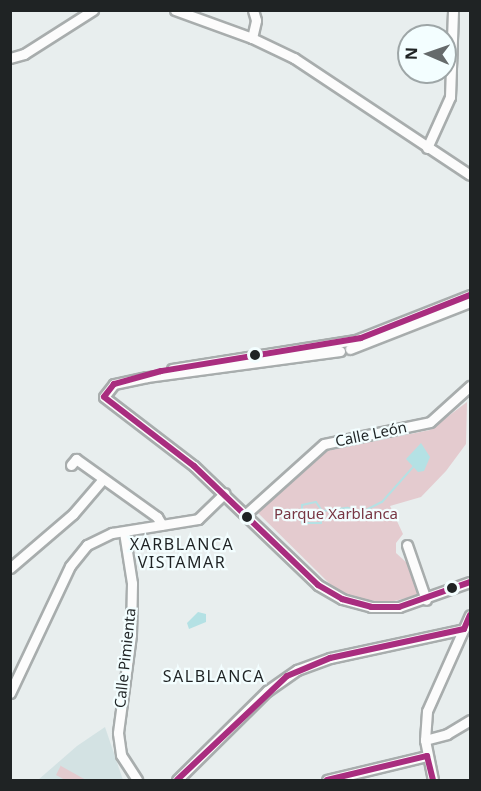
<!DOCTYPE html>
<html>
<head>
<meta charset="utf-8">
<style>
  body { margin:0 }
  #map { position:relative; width:481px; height:791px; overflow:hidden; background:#e8eeee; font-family:"Noto Sans",sans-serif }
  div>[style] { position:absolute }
  .built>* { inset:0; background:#d3e2e3 }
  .green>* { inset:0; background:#e4cbcf }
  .water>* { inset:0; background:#b4e1e4 }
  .stream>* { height:2px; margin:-1px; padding:0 1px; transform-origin:1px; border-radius:1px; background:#b4e1e4 }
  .roads { filter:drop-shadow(2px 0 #a8adad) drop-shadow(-2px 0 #a8adad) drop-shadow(0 2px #a8adad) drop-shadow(0 -2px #a8adad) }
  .minor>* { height:9px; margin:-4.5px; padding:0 4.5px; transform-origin:4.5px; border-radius:4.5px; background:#fcfcfc }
  .bus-1>* { height:6px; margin:-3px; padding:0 3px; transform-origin:3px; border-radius:3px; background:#a92d7f }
  .dots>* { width:16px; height:16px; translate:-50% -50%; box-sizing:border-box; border:3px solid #f3feff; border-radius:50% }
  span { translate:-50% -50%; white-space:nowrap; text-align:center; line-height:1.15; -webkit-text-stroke:4.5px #f3feff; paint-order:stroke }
  .street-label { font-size:15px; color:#1f2324 }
  .park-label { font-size:15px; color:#783744 }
  .neighbourhood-label { font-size:16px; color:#1f2324; letter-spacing:1.5px }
  .frame { position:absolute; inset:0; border:12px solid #1f2324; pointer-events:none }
  .north { position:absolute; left:397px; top:24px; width:60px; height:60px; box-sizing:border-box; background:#f3feff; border:2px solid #9ea6a7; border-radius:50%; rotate:272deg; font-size:16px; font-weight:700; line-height:24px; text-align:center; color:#1f2324 }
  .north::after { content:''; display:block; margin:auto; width:21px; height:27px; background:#656a6b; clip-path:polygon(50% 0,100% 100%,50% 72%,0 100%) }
</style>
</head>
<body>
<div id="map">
  <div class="built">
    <i style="clip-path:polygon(105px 727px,123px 780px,38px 780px,77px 746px)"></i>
  </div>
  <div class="green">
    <i style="clip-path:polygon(467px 402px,466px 444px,446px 471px,421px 497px,390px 506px,403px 534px,396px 543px,396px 553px,407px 563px,419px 595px,390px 602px,363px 600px,336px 590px,258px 513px,322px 452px,430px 430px)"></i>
    <i style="clip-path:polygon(61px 765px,61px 766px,86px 780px,65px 780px,56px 775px)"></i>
  </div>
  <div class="water">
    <i style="clip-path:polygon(421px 443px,430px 457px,424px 471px,418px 472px,406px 459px)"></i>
    <i style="clip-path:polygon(198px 612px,206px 614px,206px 622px,189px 629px,187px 623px)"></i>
  </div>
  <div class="stream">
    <i style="left:322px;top:511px;width:12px;rotate:95deg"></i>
    <i style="left:321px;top:523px;width:19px;rotate:180deg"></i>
    <i style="left:302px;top:523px;width:18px;rotate:-90deg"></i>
    <i style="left:302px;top:505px;width:14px;rotate:-12deg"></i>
    <i style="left:316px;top:502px;width:11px;rotate:56deg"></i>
    <i style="left:322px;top:511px;width:26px;rotate:-7deg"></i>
    <i style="left:348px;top:508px;width:15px;rotate:16deg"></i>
    <i style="left:362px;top:512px;width:22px;rotate:-27deg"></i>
    <i style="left:382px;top:502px;width:47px;rotate:-48.5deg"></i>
  </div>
  <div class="roads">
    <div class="minor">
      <i style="left:175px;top:10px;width:82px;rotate:20deg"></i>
      <i style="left:252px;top:38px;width:47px;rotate:25.5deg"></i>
      <i style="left:294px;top:58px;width:211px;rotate:33.6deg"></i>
      <i style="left:252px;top:38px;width:18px;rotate:-77deg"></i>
      <i style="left:256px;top:20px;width:10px;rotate:-107deg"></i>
      <i style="left:10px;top:58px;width:15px;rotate:-16deg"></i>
      <i style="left:24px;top:54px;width:82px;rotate:-32.5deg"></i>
      <i style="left:427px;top:148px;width:56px;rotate:-65.7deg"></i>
      <i style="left:450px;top:97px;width:87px;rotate:-88deg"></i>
      <i style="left:350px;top:349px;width:129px;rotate:-21.4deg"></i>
      <i style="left:340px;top:351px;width:195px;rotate:172.3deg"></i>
      <i style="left:147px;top:377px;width:34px;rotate:168deg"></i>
      <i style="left:114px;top:384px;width:16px;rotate:128deg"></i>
      <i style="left:104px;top:397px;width:113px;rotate:37.5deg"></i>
      <i style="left:194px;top:466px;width:172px;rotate:43.8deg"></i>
      <i style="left:318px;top:585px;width:28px;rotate:30deg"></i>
      <i style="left:342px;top:599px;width:30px;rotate:15deg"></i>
      <i style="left:371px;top:607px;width:28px"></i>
      <i style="left:399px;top:607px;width:75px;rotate:-19.4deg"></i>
      <i style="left:172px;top:369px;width:186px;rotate:-9deg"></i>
      <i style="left:356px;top:340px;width:123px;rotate:-21.5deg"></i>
      <i style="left:71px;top:465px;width:8px;rotate:-50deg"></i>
      <i style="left:76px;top:459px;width:100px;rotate:35.6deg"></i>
      <i style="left:157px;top:517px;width:9px;rotate:58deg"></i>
      <i style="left:247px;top:513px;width:103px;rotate:-41.9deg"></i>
      <i style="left:324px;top:444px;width:108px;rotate:-11.7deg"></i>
      <i style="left:430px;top:422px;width:54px;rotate:-42deg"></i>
      <i style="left:124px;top:532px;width:52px;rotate:81.1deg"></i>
      <i style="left:132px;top:583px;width:52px;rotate:91.1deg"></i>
      <i style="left:131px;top:635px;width:99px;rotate:97.6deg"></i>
      <i style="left:118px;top:733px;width:22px;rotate:82deg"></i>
      <i style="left:121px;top:755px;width:30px;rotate:57deg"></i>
      <i style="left:407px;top:545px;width:58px;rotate:70.9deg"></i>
      <i style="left:10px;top:568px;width:83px;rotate:-40.6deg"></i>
      <i style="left:73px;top:514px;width:46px;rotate:-49.4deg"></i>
      <i style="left:10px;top:693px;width:140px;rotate:-64.7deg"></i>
      <i style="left:70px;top:566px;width:27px;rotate:-51deg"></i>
      <i style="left:87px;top:545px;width:28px;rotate:-26deg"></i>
      <i style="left:112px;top:533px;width:87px;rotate:-9.2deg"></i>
      <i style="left:198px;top:519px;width:37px;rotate:-44deg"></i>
      <i style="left:425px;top:740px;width:23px;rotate:-15deg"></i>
      <i style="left:447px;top:734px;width:27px;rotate:-31deg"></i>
      <i style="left:177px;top:780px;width:127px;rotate:-44.7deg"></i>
      <i style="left:267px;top:691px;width:37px;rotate:-35deg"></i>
      <i style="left:297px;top:670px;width:35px;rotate:-20deg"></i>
      <i style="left:330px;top:658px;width:137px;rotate:-12.2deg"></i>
      <i style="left:327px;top:780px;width:103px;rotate:-13.5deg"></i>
      <i style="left:433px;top:780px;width:41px;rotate:-101.3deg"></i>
      <i style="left:425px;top:740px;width:29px;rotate:-86deg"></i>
      <i style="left:427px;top:711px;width:105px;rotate:-65.9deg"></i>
    </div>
  </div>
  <div class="bus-1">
    <i style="left:470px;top:295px;width:117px;rotate:158.5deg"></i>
    <i style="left:361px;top:338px;width:203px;rotate:170.6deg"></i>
    <i style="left:161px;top:371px;width:49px;rotate:164.5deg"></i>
    <i style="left:114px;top:384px;width:16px;rotate:128deg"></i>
    <i style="left:104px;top:397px;width:113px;rotate:37.5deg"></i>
    <i style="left:194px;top:466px;width:172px;rotate:43.8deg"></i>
    <i style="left:318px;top:585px;width:28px;rotate:30deg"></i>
    <i style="left:342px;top:599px;width:30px;rotate:15deg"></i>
    <i style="left:371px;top:607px;width:28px"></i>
    <i style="left:399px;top:607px;width:75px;rotate:-19.4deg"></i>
    <i style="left:177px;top:780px;width:151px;rotate:-43.4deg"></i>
    <i style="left:287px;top:676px;width:47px;rotate:-22.7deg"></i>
    <i style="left:330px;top:658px;width:137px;rotate:-12.2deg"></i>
    <i style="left:464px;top:629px;width:15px;rotate:-67deg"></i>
    <i style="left:327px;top:780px;width:103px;rotate:-13.5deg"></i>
    <i style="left:427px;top:756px;width:25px;rotate:76deg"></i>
  </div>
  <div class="dots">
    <i style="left:255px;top:355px;background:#1f2324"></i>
    <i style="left:247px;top:517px;background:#1f2324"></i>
    <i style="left:452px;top:588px;background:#1f2324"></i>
  </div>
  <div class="street-label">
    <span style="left:371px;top:434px;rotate:-12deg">Calle León</span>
    <span style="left:125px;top:658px;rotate:-84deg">Calle Pimienta</span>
  </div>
  <div class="park-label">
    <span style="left:336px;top:514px">Parque Xarblanca</span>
  </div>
  <div class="neighbourhood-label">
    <span style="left:182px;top:553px">XARBLANCA<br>VISTAMAR</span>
    <span style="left:214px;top:676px">SALBLANCA</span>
  </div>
  <div class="frame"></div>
  <div class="north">N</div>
</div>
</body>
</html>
